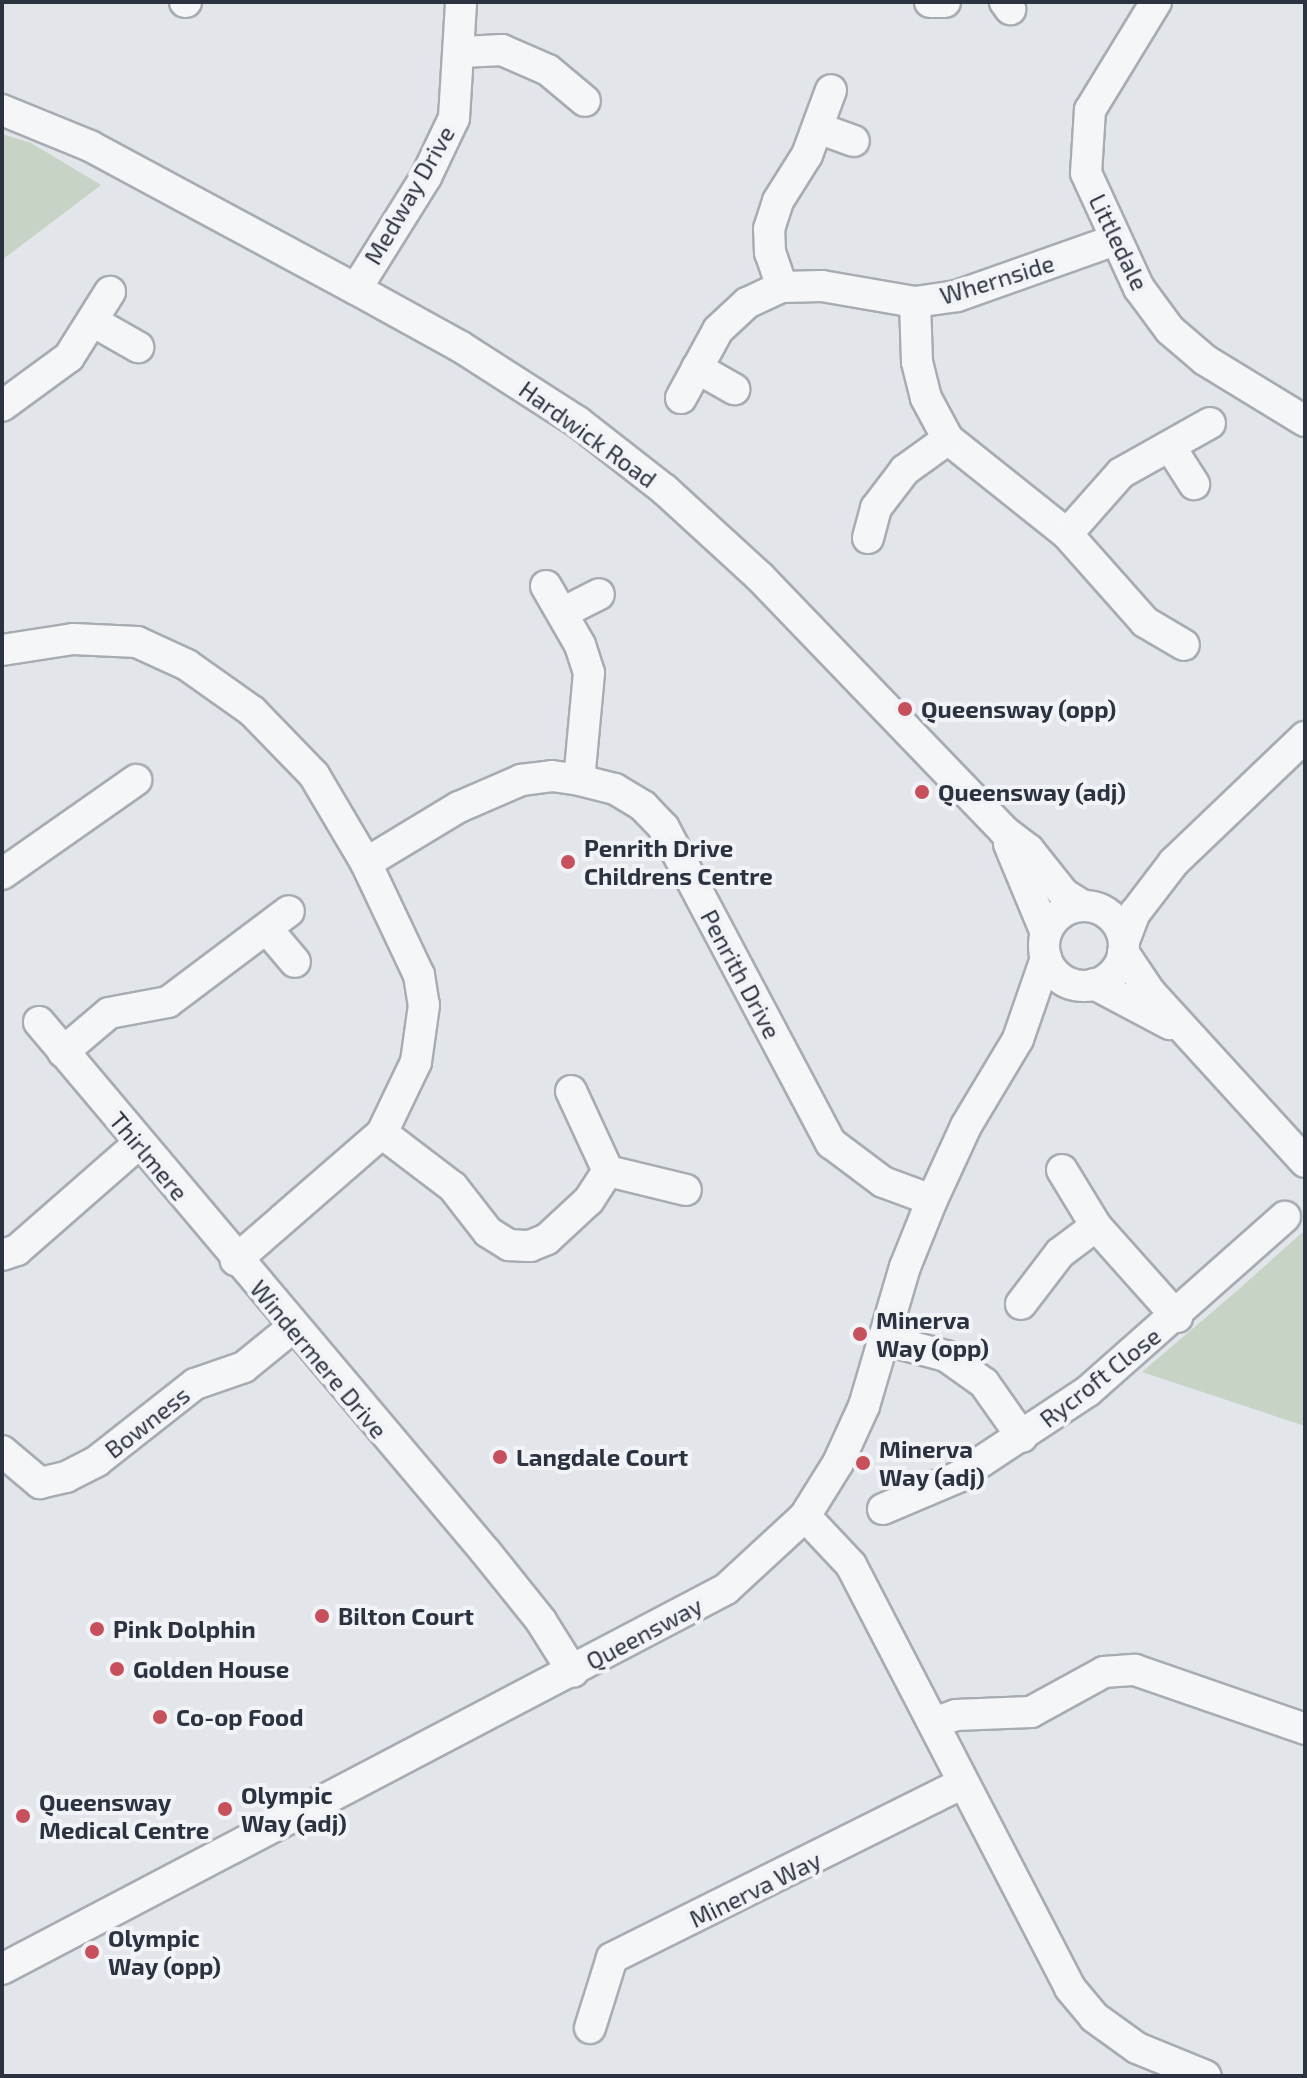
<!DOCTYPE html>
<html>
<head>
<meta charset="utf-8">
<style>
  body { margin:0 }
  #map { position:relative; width:1307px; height:2078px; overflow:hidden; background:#e2e5e9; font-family:"Exo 2",sans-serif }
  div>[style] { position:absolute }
  .green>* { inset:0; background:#c7d3c4 }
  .roads { filter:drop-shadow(2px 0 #a7acb3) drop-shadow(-2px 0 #a7acb3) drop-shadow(0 2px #a7acb3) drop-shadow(0 -2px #a7acb3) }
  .minor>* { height:30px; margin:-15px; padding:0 15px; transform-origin:15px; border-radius:15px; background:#f4f6f8 }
  .minor>.ring { margin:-15px; padding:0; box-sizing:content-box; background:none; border:30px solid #f4f6f8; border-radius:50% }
  .dots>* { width:22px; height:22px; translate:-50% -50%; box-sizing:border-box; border:4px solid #f2f3f7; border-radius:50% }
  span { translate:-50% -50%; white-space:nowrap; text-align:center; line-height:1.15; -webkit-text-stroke:8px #f2f3f7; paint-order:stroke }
  .street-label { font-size:24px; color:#2b3240 }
  .poi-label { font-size:24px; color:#2b3240; font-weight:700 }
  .left { translate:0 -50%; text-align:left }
  .frame { position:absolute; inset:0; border:4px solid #2b3240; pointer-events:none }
</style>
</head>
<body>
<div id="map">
  <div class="green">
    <i style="clip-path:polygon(2px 134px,31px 143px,101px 185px,2px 260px)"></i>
    <i style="clip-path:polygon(1305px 1230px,1305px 1426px,1142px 1372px,1238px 1290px)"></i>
  </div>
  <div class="roads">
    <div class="minor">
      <i style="left:185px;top:2px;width:1px"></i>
      <i style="left:930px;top:2px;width:15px"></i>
      <i style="left:1005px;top:2px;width:9px;rotate:54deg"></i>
      <i style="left:1156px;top:2px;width:127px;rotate:121.4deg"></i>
      <i style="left:1090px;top:110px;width:63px;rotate:93.6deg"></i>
      <i style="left:1086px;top:173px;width:127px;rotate:65.3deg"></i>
      <i style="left:1139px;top:288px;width:52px;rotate:53.6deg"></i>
      <i style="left:1170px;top:330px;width:46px;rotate:40.6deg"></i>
      <i style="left:1205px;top:360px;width:117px;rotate:31.4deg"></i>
      <i style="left:462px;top:52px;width:40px;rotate:-2.9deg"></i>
      <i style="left:502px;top:50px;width:50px;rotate:23.5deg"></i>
      <i style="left:548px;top:70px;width:48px;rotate:40deg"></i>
      <i style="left:2px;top:110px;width:95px;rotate:22.2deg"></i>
      <i style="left:90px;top:146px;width:302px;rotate:28.3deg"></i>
      <i style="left:356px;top:289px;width:120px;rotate:28.9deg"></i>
      <i style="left:461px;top:347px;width:139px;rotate:32.7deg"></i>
      <i style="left:578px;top:422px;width:110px;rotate:38deg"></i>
      <i style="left:665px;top:490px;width:127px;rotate:42.5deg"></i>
      <i style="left:759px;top:576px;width:354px;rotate:46.1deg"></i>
      <i style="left:1004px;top:831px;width:31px;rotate:37deg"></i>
      <i style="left:1029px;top:850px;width:56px;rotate:51.5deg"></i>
      <i style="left:1064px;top:894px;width:22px;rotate:32deg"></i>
      <i style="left:818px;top:128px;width:38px;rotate:20deg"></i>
      <i style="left:782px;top:287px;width:36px;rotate:-109deg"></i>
      <i style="left:770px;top:253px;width:24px;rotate:-92deg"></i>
      <i style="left:769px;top:229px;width:29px;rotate:-72deg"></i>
      <i style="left:778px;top:201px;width:54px;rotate:-57.8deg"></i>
      <i style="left:807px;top:155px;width:69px;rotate:-69.7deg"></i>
      <i style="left:356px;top:289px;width:132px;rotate:-58deg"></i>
      <i style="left:426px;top:177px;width:65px;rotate:-64.6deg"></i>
      <i style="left:454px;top:118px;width:116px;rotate:-86.5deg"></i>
      <i style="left:915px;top:302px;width:60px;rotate:88.1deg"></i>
      <i style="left:917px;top:362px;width:37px;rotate:76deg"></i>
      <i style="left:926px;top:398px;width:47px;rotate:61.8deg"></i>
      <i style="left:948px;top:439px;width:152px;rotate:38.6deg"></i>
      <i style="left:1067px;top:534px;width:118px;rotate:48.4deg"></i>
      <i style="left:1145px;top:622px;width:45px;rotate:30.5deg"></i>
      <i style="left:94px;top:322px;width:51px;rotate:29.6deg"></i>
      <i style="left:697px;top:368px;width:43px;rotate:29.6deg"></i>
      <i style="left:681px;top:398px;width:77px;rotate:-61.4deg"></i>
      <i style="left:718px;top:330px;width:40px;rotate:-43deg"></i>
      <i style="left:747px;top:303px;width:38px;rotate:-25deg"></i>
      <i style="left:782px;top:287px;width:40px;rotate:-1.4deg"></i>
      <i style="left:822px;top:286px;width:94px;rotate:9.8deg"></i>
      <i style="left:915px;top:302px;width:42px;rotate:-8.1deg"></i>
      <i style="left:957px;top:296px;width:168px;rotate:-19.5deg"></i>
      <i style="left:2px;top:406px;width:83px;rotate:-36.2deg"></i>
      <i style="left:69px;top:357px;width:77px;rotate:-57.8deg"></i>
      <i style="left:1171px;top:448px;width:43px;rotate:57.4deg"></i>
      <i style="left:1067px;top:534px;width:81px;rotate:-48.5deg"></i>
      <i style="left:1121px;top:473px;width:102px;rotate:-29.3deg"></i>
      <i style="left:868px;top:538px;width:31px;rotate:-75deg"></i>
      <i style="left:876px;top:508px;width:48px;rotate:-52.7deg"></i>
      <i style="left:905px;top:470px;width:53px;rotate:-35.8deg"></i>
      <i style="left:546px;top:586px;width:68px;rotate:60deg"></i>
      <i style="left:580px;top:645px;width:29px;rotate:72deg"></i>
      <i style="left:589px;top:673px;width:107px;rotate:95.3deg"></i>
      <i style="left:564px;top:612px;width:39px;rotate:-27deg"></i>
      <i style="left:2px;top:650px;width:72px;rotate:-8.8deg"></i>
      <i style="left:73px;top:639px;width:64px;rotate:2.7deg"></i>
      <i style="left:137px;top:642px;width:55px;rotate:24.7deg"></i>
      <i style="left:187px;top:665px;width:80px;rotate:35.3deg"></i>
      <i style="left:252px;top:711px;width:89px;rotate:45.9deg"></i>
      <i style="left:314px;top:775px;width:102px;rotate:59.4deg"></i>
      <i style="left:366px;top:863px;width:124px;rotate:64.7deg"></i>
      <i style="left:419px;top:975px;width:30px;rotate:81deg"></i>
      <i style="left:424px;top:1005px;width:58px;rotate:98deg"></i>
      <i style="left:416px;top:1062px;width:79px;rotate:115.6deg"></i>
      <i style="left:382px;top:1133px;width:194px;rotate:139deg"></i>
      <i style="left:1009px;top:844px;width:96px;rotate:67.4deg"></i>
      <i style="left:366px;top:863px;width:109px;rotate:-31.1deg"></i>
      <i style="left:459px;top:807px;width:68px;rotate:-23.5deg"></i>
      <i style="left:521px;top:780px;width:31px;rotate:-7deg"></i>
      <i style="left:552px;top:776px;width:27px;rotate:8deg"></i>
      <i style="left:579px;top:780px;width:37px;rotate:14deg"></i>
      <i style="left:615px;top:789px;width:33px;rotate:31deg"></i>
      <i style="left:643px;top:806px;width:30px;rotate:46deg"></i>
      <i style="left:664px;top:828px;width:357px;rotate:62.1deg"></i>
      <i style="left:831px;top:1143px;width:65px;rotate:36.9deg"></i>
      <i style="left:883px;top:1182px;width:52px;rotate:20.2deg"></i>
      <i style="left:2px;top:874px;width:164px;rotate:-35deg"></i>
      <i class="ring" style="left:1044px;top:906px;width:50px;height:50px"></i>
      <i style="left:267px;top:929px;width:43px;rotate:49.7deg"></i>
      <i style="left:1124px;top:941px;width:30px;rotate:-69deg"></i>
      <i style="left:1135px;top:913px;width:64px;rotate:-52.6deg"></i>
      <i style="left:1174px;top:862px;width:181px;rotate:-43.7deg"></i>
      <i style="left:1123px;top:952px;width:48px;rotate:56deg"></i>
      <i style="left:1150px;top:992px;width:230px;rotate:47.6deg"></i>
      <i style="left:1094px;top:984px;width:86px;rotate:27.8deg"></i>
      <i style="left:39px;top:1022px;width:692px;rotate:49.87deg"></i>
      <i style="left:485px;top:1551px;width:90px;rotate:51.3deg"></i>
      <i style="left:541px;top:1621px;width:60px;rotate:57.9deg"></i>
      <i style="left:63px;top:1052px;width:60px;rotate:-40.3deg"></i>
      <i style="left:109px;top:1013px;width:60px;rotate:-10.6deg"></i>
      <i style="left:168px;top:1002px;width:151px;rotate:-36.9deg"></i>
      <i style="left:382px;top:1133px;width:89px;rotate:37.3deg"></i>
      <i style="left:453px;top:1187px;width:57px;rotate:52.1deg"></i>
      <i style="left:488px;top:1232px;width:25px;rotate:32deg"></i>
      <i style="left:509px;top:1245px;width:21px;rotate:3deg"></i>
      <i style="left:530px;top:1246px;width:18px;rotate:-22deg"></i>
      <i style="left:547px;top:1239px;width:57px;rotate:-42.9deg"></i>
      <i style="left:589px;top:1200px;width:35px;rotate:-57deg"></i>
      <i style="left:608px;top:1171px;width:88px;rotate:-114.8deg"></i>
      <i style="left:1062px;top:1170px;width:66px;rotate:58.7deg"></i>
      <i style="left:1096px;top:1226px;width:122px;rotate:48.3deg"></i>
      <i style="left:608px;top:1171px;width:80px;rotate:13.7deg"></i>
      <i style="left:2px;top:1255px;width:16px;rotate:-18deg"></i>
      <i style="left:17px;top:1250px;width:161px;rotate:-41.2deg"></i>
      <i style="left:1021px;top:1304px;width:64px;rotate:-52.6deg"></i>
      <i style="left:1060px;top:1253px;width:45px;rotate:-36.9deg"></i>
      <i style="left:886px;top:1340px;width:62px;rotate:14.9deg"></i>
      <i style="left:946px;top:1356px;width:47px;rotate:35.4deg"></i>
      <i style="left:984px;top:1383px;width:66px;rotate:54.9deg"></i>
      <i style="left:2px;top:1451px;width:50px;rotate:40.1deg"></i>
      <i style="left:40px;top:1483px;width:27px;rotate:-13deg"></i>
      <i style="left:66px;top:1477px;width:35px;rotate:-27deg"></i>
      <i style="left:97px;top:1461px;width:125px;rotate:-38.2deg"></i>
      <i style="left:195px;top:1384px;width:52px;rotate:-19.1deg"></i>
      <i style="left:244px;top:1367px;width:62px;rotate:-39.1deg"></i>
      <i style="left:883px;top:1509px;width:82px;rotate:-23.1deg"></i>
      <i style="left:958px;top:1477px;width:156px;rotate:-33.5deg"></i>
      <i style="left:1088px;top:1391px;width:263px;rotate:-41.5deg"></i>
      <i style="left:805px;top:1516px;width:67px;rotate:46.8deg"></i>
      <i style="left:851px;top:1565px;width:476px;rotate:62.6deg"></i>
      <i style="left:1070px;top:1988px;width:38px;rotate:50deg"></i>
      <i style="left:1094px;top:2017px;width:53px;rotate:35.8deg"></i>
      <i style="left:1137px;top:2048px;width:74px;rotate:22.1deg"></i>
      <i style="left:934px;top:1723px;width:23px;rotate:-20deg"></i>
      <i style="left:956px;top:1715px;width:75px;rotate:-2.3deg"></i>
      <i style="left:1031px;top:1712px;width:83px;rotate:-28.7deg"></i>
      <i style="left:1104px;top:1672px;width:31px;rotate:-4deg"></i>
      <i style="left:1135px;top:1670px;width:180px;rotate:19.1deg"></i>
      <i style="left:2px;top:1969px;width:818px;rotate:-27.69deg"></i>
      <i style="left:726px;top:1589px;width:108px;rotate:-42.7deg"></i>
      <i style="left:805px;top:1516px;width:62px;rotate:-58.1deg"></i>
      <i style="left:838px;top:1463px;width:63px;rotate:-65.5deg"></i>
      <i style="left:864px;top:1406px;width:145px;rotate:-73.6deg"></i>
      <i style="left:905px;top:1267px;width:72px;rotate:-68.1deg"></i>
      <i style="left:932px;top:1200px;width:81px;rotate:-65.3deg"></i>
      <i style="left:966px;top:1126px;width:101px;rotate:-59.1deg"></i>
      <i style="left:1018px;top:1039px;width:86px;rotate:-70.9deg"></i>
      <i style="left:590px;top:2028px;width:73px;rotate:-72.6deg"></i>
      <i style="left:612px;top:1958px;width:392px;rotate:-26.5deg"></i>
    </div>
  </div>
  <div class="dots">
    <i style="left:905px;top:709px;background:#c6505b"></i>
    <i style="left:922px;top:792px;background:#c6505b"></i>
    <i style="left:568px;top:862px;background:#c6505b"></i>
    <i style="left:860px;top:1334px;background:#c6505b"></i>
    <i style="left:500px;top:1457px;background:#c6505b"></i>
    <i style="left:863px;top:1463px;background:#c6505b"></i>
    <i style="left:322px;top:1616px;background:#c6505b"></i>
    <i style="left:97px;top:1629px;background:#c6505b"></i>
    <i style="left:117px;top:1669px;background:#c6505b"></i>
    <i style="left:160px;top:1717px;background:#c6505b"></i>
    <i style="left:225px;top:1809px;background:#c6505b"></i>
    <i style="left:23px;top:1816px;background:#c6505b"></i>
    <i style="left:92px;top:1952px;background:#c6505b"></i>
  </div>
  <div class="street-label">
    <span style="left:409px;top:195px;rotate:-60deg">Medway Drive</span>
    <span style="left:1119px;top:242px;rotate:64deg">Littledale</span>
    <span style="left:997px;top:279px;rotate:-17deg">Whernside</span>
    <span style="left:588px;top:434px;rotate:36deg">Hardwick Road</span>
    <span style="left:741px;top:974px;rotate:62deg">Penrith Drive</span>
    <span style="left:149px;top:1156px;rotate:50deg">Thirlmere</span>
    <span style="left:319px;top:1359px;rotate:50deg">Windermere Drive</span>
    <span style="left:1100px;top:1377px;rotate:-38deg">Rycroft Close</span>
    <span style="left:147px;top:1422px;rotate:-38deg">Bowness</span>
    <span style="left:644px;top:1633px;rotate:-28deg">Queensway</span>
    <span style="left:755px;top:1889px;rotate:-26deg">Minerva Way</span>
  </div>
  <div class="poi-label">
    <span class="left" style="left:921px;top:709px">Queensway (opp)</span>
    <span class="left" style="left:938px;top:792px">Queensway (adj)</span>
    <span class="left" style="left:584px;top:862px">Penrith Drive<br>Childrens Centre</span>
    <span class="left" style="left:876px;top:1334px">Minerva<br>Way (opp)</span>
    <span class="left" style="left:879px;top:1463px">Minerva<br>Way (adj)</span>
    <span class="left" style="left:516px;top:1457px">Langdale Court</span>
    <span class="left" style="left:338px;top:1616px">Bilton Court</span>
    <span class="left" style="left:113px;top:1629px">Pink Dolphin</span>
    <span class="left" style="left:133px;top:1669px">Golden House</span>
    <span class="left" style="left:176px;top:1717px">Co-op Food</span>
    <span class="left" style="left:241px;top:1809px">Olympic<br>Way (adj)</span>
    <span class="left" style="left:39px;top:1816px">Queensway<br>Medical Centre</span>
    <span class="left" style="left:108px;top:1952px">Olympic<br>Way (opp)</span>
  </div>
  <div class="frame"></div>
</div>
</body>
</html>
